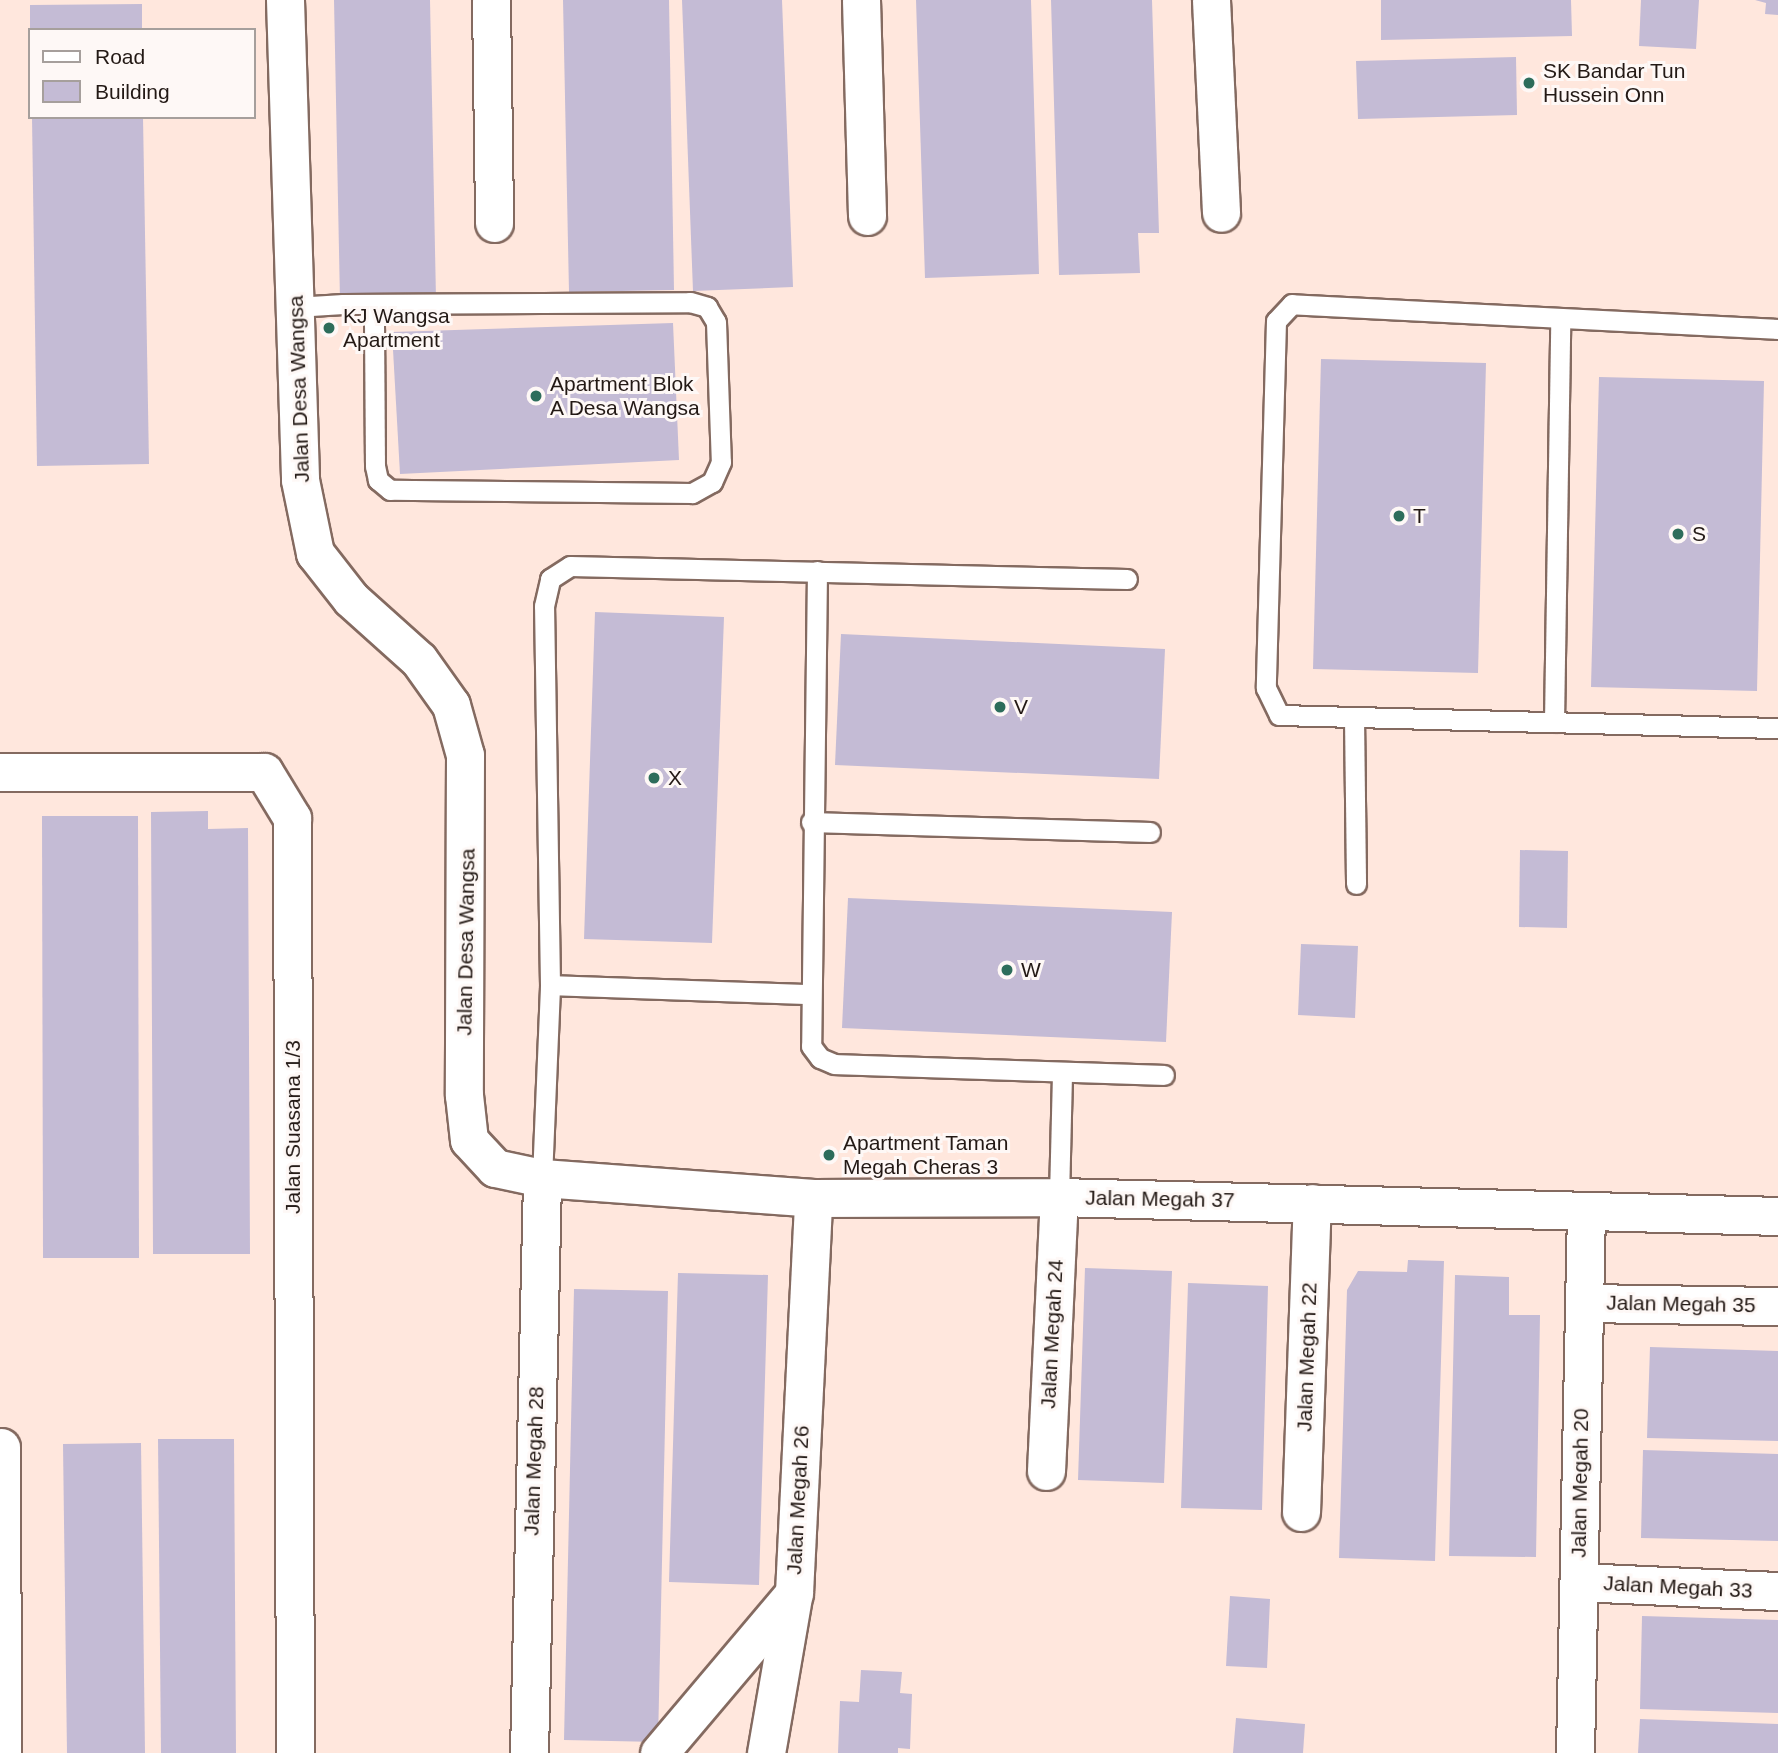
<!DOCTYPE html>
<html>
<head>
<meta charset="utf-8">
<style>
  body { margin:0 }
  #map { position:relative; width:1778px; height:1753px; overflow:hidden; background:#ffe7dd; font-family:Arial,sans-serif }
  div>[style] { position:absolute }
  .building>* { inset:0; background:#c4bbd5 }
  .roads { filter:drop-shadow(2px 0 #846a60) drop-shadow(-2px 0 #846a60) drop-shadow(0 2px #846a60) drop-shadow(0 -2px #846a60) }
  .lane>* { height:19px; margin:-9.5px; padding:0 9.5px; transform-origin:9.5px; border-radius:9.5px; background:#fff }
  .street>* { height:37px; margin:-18.5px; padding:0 18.5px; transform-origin:18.5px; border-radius:18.5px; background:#fff }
  .dots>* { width:19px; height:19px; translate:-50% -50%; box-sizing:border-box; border:4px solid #fef8f6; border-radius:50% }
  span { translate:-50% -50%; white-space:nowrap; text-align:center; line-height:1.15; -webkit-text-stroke:6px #fef8f6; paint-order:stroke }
  .poi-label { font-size:21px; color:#231915 }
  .left { translate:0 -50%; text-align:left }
  .street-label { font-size:21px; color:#231915 }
  .legend { position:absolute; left:28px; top:28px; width:228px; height:91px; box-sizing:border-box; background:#fef8f6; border:2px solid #a69f9c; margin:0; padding:9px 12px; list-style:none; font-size:21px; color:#231915 }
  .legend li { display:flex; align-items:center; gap:14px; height:35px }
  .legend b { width:35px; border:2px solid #a69f9c }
</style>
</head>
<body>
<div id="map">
  <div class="building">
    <i style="clip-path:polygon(334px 0,430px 0,436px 299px,340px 301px)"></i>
    <i style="clip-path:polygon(563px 0,669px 0,674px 290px,569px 292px)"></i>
    <i style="clip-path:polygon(682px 0,782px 0,793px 287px,693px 291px)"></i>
    <i style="clip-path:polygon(916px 0,1031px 0,1039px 274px,925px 278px)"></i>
    <i style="clip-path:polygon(1051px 0,1152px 0,1159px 233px,1138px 233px,1140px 273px,1059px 275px)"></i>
    <i style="clip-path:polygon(1381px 0,1571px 0,1572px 36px,1381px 40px)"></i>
    <i style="clip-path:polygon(1641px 0,1699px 0,1696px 49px,1639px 46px)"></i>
    <i style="clip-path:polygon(1755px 0,1778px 0,1778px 15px,1765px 14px,1766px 3px)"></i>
    <i style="clip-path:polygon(142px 4px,142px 30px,30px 30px,30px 5px)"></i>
    <i style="clip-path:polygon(1516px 57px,1517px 115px,1358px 119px,1356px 61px)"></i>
    <i style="clip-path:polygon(32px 117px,143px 117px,149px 464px,37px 466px)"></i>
    <i style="clip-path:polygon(673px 323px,679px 460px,400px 474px,392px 332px)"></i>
    <i style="clip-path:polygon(1321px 359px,1486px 363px,1478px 673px,1313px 669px)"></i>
    <i style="clip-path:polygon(1599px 377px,1764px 381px,1757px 691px,1591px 687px)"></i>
    <i style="clip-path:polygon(595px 612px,724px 617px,712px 943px,584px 939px)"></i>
    <i style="clip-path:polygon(841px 634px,1165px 649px,1159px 779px,835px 765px)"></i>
    <i style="clip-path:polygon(208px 811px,208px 829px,248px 828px,250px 1254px,153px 1254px,151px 812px)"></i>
    <i style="clip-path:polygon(42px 816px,138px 816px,139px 1258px,43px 1258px)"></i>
    <i style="clip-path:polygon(1520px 850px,1568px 851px,1567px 928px,1519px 927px)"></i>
    <i style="clip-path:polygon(848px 898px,1172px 912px,1166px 1042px,842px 1028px)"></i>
    <i style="clip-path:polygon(1301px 944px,1358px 946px,1355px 1018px,1298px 1015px)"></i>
    <i style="clip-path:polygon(1408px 1260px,1444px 1261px,1435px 1561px,1339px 1558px,1347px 1290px,1358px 1271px,1407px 1272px)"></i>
    <i style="clip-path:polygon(1085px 1268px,1172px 1271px,1164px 1483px,1078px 1480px)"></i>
    <i style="clip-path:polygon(678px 1273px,768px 1275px,759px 1585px,669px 1582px)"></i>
    <i style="clip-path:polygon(1455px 1275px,1509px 1277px,1509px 1315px,1540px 1315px,1536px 1557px,1449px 1556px)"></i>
    <i style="clip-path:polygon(1188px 1283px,1268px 1286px,1262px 1510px,1181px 1508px)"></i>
    <i style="clip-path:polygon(574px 1289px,668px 1291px,658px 1742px,564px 1740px)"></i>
    <i style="clip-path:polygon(1650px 1347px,1778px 1351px,1778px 1441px,1647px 1438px)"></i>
    <i style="clip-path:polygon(158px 1439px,234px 1439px,236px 1753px,161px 1753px)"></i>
    <i style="clip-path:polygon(141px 1443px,145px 1753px,67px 1753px,63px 1444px)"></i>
    <i style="clip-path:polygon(1643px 1450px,1778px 1454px,1778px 1541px,1641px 1538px)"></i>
    <i style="clip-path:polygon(1230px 1596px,1270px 1599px,1267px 1668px,1226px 1666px)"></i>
    <i style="clip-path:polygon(1642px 1616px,1778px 1620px,1778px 1713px,1640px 1709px)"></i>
    <i style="clip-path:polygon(861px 1670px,902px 1672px,900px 1693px,912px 1694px,910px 1749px,898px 1748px,898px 1753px,838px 1753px,840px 1701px,859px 1702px)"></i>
    <i style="clip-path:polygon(1236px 1718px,1305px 1724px,1303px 1753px,1233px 1753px)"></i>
    <i style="clip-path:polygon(1640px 1719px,1778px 1724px,1778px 1753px,1638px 1753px)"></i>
  </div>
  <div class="roads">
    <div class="lane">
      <i style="left:295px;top:307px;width:48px;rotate:-3.6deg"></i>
      <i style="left:343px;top:304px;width:347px;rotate:-0.3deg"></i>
      <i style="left:690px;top:302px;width:18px;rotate:16deg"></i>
      <i style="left:707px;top:307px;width:17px;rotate:59deg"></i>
      <i style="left:716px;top:322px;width:140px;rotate:88deg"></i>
      <i style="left:721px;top:462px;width:22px;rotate:114deg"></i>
      <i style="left:712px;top:482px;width:23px;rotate:151deg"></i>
      <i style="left:692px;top:493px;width:302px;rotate:-179.4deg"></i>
      <i style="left:390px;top:490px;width:16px;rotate:-140deg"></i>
      <i style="left:378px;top:480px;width:14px;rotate:-102deg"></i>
      <i style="left:375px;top:466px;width:162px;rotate:-90.4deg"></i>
      <i style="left:1778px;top:329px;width:487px;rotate:-177.1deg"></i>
      <i style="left:1292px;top:304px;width:23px;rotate:133deg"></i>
      <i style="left:1276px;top:321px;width:367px;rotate:91.6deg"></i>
      <i style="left:1266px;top:688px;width:30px;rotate:64deg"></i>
      <i style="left:1279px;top:715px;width:499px;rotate:1.5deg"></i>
      <i style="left:817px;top:571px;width:475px;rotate:90.7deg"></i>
      <i style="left:811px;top:1046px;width:15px;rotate:53deg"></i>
      <i style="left:820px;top:1058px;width:15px;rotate:23deg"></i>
      <i style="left:834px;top:1064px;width:330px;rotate:1.9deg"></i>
      <i style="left:1354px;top:717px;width:167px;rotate:89.3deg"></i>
      <i style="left:1554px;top:722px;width:404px;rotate:-89.1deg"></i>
      <i style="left:811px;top:822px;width:339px;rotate:1.7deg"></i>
      <i style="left:550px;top:985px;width:260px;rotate:2deg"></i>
      <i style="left:542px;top:1178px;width:193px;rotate:-87.6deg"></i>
      <i style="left:550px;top:985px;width:379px;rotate:-90.9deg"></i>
      <i style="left:544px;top:606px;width:28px;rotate:-77deg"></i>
      <i style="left:550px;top:579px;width:24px;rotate:-33deg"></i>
      <i style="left:570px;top:566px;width:557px;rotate:1.34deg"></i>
      <i style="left:1059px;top:1197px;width:124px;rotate:-88.6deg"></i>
    </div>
    <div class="street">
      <i style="left:285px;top:0;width:480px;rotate:88.2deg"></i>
      <i style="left:300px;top:480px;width:75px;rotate:78.4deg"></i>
      <i style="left:315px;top:553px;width:58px;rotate:52deg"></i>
      <i style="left:351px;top:599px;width:91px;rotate:41.9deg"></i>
      <i style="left:419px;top:660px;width:55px;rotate:54.6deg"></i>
      <i style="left:451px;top:705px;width:52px;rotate:74.4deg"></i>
      <i style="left:465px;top:755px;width:340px;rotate:90.2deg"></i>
      <i style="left:464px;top:1095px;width:45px;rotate:83.7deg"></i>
      <i style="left:469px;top:1140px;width:38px;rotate:47deg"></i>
      <i style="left:495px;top:1168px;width:48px;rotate:12deg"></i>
      <i style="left:542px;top:1178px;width:272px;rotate:4.2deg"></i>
      <i style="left:813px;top:1198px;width:246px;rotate:-0.2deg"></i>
      <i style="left:1059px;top:1197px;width:719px;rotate:1.51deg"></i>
      <i style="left:491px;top:0;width:223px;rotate:89.2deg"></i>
      <i style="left:861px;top:0;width:216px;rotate:88.4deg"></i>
      <i style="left:1211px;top:0;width:213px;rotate:87.3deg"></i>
      <i style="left:0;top:772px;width:264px"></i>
      <i style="left:264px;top:772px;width:54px;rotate:58.7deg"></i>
      <i style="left:292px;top:818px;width:935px;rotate:89.82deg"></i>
      <i style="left:1584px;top:1303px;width:194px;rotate:0.9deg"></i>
      <i style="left:1px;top:1447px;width:306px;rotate:89.8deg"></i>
      <i style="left:1046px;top:1471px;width:274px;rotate:-87.3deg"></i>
      <i style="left:1301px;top:1512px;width:309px;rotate:-88deg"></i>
      <i style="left:1579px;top:1582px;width:199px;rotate:2.6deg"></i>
      <i style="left:529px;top:1753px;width:575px;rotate:-88.7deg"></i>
      <i style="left:659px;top:1753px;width:209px;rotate:-49.8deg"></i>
      <i style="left:794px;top:1593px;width:395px;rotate:-87.2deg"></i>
      <i style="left:766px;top:1753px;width:158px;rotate:-80.2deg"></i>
      <i style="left:1575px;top:1753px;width:541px;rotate:-88.84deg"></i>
    </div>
  </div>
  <div class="dots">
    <i style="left:1529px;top:83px;background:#2d6d5b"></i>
    <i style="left:329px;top:328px;background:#2d6d5b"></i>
    <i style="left:536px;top:396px;background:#2d6d5b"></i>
    <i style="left:1399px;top:516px;background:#2d6d5b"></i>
    <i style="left:1678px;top:534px;background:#2d6d5b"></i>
    <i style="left:1000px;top:707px;background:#2d6d5b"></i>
    <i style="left:654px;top:778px;background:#2d6d5b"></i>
    <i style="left:1007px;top:970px;background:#2d6d5b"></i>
    <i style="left:829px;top:1155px;background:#2d6d5b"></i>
  </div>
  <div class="poi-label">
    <span class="left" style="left:1543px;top:83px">SK Bandar Tun<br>Hussein Onn</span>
    <span class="left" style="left:343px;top:328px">KJ Wangsa<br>Apartment</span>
    <span class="left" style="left:550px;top:396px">Apartment Blok<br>A Desa Wangsa</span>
    <span class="left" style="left:1413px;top:516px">T</span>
    <span class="left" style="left:1692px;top:534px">S</span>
    <span class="left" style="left:1014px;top:707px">V</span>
    <span class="left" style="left:668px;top:778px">X</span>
    <span class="left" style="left:1021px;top:970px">W</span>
    <span class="left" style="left:843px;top:1155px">Apartment Taman<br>Megah Cheras 3</span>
  </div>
  <div class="street-label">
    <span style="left:299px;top:389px;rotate:-92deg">Jalan Desa Wangsa</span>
    <span style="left:466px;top:942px;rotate:-89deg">Jalan Desa Wangsa</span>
    <span style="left:293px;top:1127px;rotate:-90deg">Jalan Suasana 1/3</span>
    <span style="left:1160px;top:1199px;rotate:1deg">Jalan Megah 37</span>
    <span style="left:1681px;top:1304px;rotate:1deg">Jalan Megah 35</span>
    <span style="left:1052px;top:1334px;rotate:-87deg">Jalan Megah 24</span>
    <span style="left:1307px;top:1357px;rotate:-88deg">Jalan Megah 22</span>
    <span style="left:534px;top:1461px;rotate:-88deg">Jalan Megah 28</span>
    <span style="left:1580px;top:1483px;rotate:-89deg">Jalan Megah 20</span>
    <span style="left:798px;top:1500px;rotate:-87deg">Jalan Megah 26</span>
    <span style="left:1678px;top:1587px;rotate:3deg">Jalan Megah 33</span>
  </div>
  <ul class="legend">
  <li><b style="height:9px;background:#fff"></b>Road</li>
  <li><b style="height:19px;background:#c4bbd5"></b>Building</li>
  </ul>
</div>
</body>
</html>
